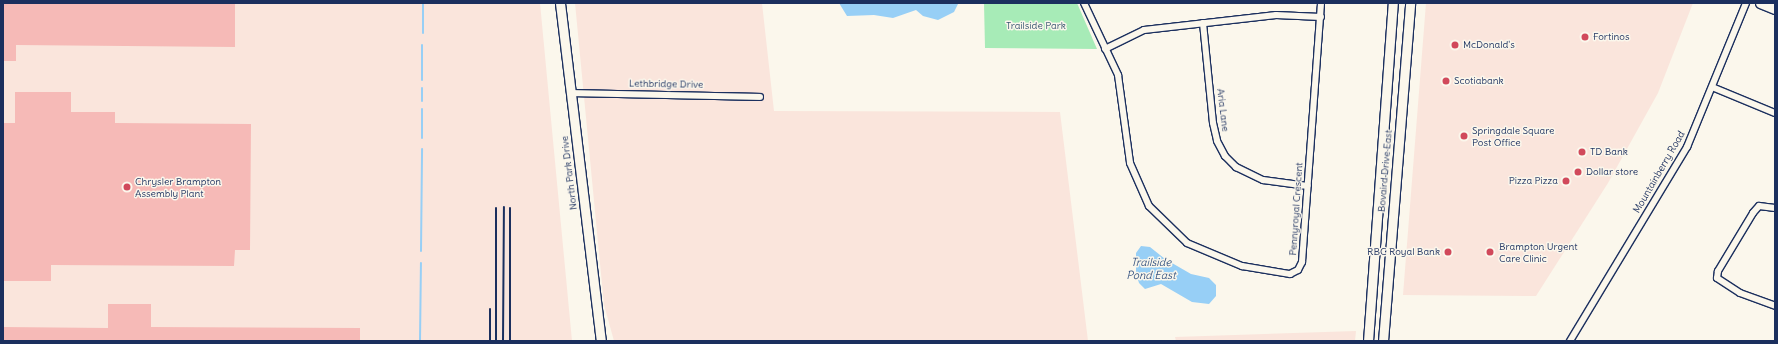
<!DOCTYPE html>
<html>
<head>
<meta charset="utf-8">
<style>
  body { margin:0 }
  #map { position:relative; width:1778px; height:344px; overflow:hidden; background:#fbf7ec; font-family:Delius,sans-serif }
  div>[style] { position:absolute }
  .built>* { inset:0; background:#fae5dc }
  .green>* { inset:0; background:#a7ebb7 }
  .water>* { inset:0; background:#97cff6 }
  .stream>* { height:2px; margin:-1px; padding:0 1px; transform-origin:1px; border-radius:1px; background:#97cff6 }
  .building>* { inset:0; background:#f6bab7 }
  .roads { filter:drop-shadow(1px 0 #1b2f5e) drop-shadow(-1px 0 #1b2f5e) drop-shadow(0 1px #1b2f5e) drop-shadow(0 -1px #1b2f5e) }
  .street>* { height:6px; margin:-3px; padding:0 3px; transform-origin:3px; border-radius:3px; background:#fbf7ec }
  .secondary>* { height:9px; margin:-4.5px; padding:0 4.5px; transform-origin:4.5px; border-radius:4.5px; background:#fbf7ec }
  .rail>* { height:2px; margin:-1px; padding:0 1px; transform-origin:1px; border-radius:1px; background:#1b2f5e }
  .dots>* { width:11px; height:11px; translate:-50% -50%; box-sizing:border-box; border:2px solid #fbf7ec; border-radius:50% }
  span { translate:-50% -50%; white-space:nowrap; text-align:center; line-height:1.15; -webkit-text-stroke:3px #fbf7ec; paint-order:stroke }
  .park-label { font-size:10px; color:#375570 }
  .poi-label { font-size:10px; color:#1b2f5e }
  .left { translate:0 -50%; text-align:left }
  .right { translate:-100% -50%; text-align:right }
  .street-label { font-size:10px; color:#1b2f5e }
  .water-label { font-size:11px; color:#3a5784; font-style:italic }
  .frame { position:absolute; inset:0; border:4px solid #1b2f5e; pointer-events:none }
</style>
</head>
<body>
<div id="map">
  <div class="built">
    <i style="clip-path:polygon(3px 3px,540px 3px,572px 341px,3px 341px)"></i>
    <i style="clip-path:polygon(575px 3px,762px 3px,774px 111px,1060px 112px,1088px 341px,614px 341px,604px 305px)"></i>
    <i style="clip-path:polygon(1426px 3px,1693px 3px,1658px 93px,1608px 183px,1536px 296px,1403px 295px)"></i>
    <i style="clip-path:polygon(1356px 331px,1355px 341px,1176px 341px,1175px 337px)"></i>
  </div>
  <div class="green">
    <i style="clip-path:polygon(984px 3px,1077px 3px,1097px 49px,985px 48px)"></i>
  </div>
  <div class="water">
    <i style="clip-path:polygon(839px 3px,958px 3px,958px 4px,954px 12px,938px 20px,923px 16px,916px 10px,893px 18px,874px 15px,847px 16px)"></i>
    <i style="clip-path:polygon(1141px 246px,1150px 247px,1165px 259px,1191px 274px,1209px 278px,1216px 285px,1216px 296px,1209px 304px,1192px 302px,1161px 284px,1145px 289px,1139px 283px,1136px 273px,1136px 253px)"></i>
  </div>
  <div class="stream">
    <i style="left:423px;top:33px;width:30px;rotate:-90deg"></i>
    <i style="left:422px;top:80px;width:35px;rotate:-90deg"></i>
    <i style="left:422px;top:101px;width:13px;rotate:-90deg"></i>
    <i style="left:422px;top:138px;width:29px;rotate:-90deg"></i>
    <i style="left:421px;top:251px;width:102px;rotate:-89.4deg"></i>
    <i style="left:420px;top:341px;width:78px;rotate:-89.3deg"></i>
  </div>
  <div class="building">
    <i style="clip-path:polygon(3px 3px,235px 3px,235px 47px,16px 45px,16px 61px,3px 61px)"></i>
    <i style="clip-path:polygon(15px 92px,71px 92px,71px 112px,115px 112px,115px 123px,251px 124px,250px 250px,235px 250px,234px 266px,51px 265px,51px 281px,3px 281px,3px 123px,15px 123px)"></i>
    <i style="clip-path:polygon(108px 304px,151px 304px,151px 327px,360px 328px,360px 341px,3px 341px,3px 327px,108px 328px)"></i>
  </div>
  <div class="roads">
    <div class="street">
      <i style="left:1084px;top:3px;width:80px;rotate:64.7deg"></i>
      <i style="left:1118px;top:75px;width:89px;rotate:82.2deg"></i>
      <i style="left:1130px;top:163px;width:47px;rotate:66.2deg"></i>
      <i style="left:1149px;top:206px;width:53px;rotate:44.2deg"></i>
      <i style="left:1187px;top:243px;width:60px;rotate:22.7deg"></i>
      <i style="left:1242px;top:266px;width:49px;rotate:9.5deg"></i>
      <i style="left:1290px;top:274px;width:9px;rotate:-27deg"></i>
      <i style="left:1298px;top:270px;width:9px;rotate:-63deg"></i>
      <i style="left:1302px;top:262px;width:260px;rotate:-85.8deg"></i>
      <i style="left:1203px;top:23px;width:100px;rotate:84.3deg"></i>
      <i style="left:1213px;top:123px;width:18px;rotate:77deg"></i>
      <i style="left:1217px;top:141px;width:17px;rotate:62deg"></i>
      <i style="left:1225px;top:156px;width:16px;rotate:45deg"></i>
      <i style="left:1236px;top:167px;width:30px;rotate:26deg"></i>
      <i style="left:1263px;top:180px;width:45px;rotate:7.6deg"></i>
      <i style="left:1105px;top:49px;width:43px;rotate:-26deg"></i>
      <i style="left:1144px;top:30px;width:133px;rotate:-6.5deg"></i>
      <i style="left:1276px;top:15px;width:45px;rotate:2.5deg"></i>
      <i style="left:1712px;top:87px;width:68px;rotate:22.4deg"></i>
      <i style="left:572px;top:93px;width:188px;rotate:1.2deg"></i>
      <i style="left:1775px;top:208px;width:16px;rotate:-173deg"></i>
      <i style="left:1759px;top:206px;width:9px;rotate:131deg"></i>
      <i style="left:1753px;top:213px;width:68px;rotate:121.1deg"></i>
      <i style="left:1718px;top:271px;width:7px;rotate:98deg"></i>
      <i style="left:1717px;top:278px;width:27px;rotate:33deg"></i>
      <i style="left:1740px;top:293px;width:37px;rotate:20deg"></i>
      <i style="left:1570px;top:341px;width:227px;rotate:-58.9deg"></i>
      <i style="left:1687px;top:147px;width:156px;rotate:-67.7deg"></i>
    </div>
    <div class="secondary">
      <i style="left:560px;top:3px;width:340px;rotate:83.1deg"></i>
      <i style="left:1760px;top:3px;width:16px;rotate:22deg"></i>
      <i style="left:1368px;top:341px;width:339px;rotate:-85.8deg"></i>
      <i style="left:1383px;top:341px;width:339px;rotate:-85.4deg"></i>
    </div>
  </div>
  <div class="rail">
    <i style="left:490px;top:341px;width:32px;rotate:-90deg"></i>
    <i style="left:496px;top:341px;width:133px;rotate:-90deg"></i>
    <i style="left:503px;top:341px;width:134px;rotate:-89.6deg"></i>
    <i style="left:510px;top:341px;width:133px;rotate:-90deg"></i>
  </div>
  <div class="dots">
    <i style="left:1585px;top:37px;background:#d1495b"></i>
    <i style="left:1455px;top:45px;background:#d1495b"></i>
    <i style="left:1446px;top:81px;background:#d1495b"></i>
    <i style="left:1464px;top:136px;background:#d1495b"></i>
    <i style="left:1582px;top:152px;background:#d1495b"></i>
    <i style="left:1578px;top:172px;background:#d1495b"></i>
    <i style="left:1566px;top:181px;background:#d1495b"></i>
    <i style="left:127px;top:187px;background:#d1495b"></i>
    <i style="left:1448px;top:252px;background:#d1495b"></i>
    <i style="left:1490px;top:252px;background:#d1495b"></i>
  </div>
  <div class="park-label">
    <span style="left:1036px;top:26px">Trailside Park</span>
  </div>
  <div class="poi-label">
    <span class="left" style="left:1593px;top:37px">Fortinos</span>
    <span class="left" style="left:1463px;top:45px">McDonald's</span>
    <span class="left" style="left:1454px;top:81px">Scotiabank</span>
    <span class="left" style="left:1472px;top:136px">Springdale Square<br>Post Office</span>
    <span class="left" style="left:1590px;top:152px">TD Bank</span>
    <span class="left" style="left:1586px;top:172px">Dollar store</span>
    <span class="left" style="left:135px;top:187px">Chrysler Brampton<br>Assembly Plant</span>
    <span class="right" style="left:1558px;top:181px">Pizza Pizza</span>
    <span class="left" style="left:1499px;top:252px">Brampton Urgent<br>Care Clinic</span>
    <span class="right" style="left:1440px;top:252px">RBC Royal Bank</span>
  </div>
  <div class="street-label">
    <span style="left:666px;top:84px;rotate:1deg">Lethbridge Drive</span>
    <span style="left:1223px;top:110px;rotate:83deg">Aria Lane</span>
    <span style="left:1385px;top:171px;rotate:-85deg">Bovaird Drive East</span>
    <span style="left:1659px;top:172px;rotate:-60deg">Mountainberry Road</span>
    <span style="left:569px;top:173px;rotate:-97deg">North Park Drive</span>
    <span style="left:1296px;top:209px;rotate:-86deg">Pennyroyal Crescent</span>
  </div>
  <div class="water-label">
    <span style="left:1151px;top:269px">Trailside<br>Pond East</span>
  </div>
  <div class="frame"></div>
</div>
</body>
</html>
